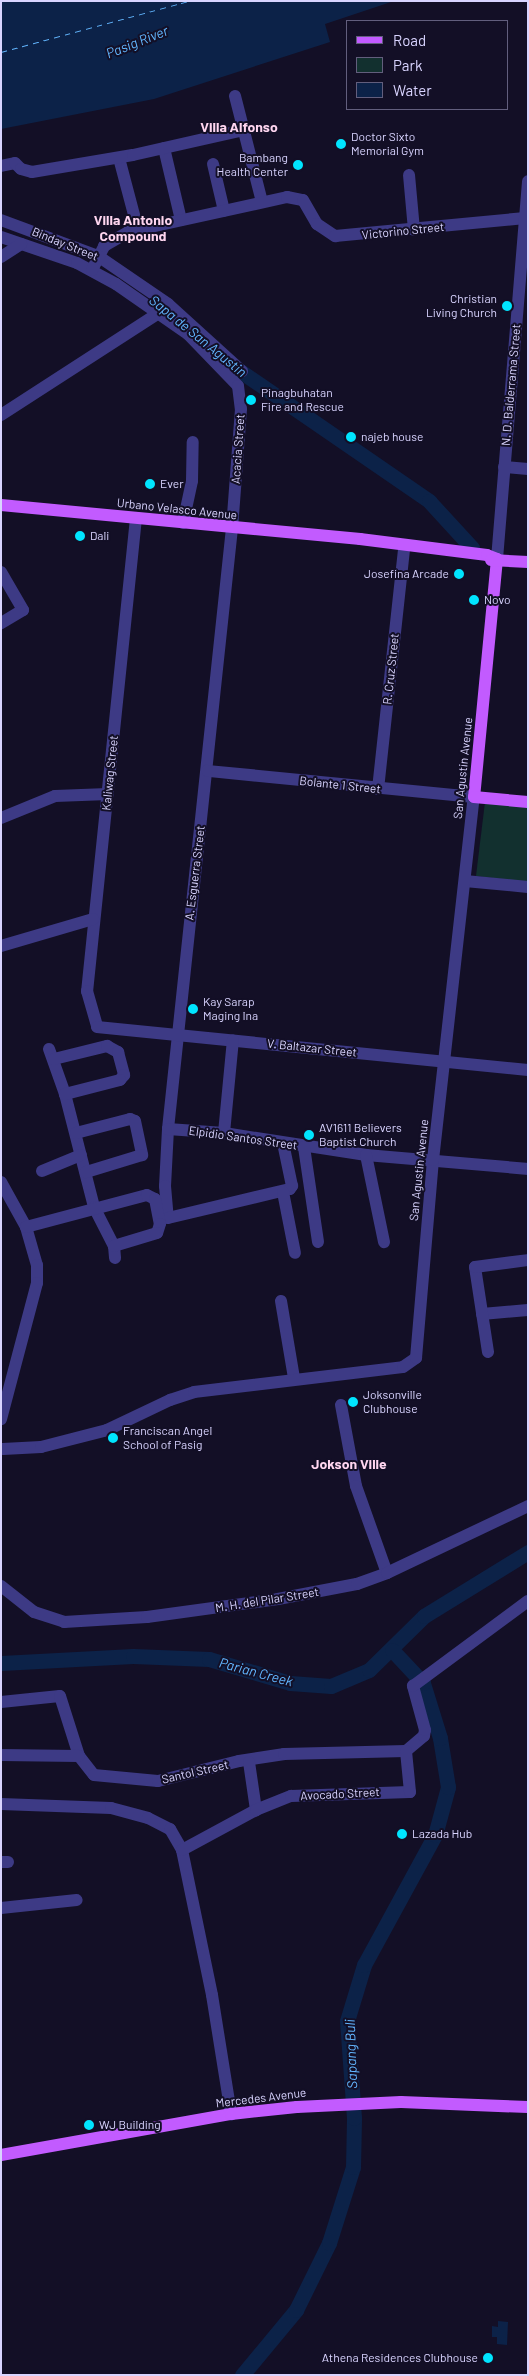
<!DOCTYPE html>
<html>
<head>
<meta charset="utf-8">
<style>
  body { margin:0 }
  #map { position:relative; width:529px; height:2376px; overflow:hidden; background:#130f26; font-family:Barlow,sans-serif }
  div>[style] { position:absolute }
  .green>* { inset:0; background:#12302f }
  .water>* { inset:0; background:#0c2248 }
  .river>* { height:15px; margin:-7.5px; padding:0 7.5px; transform-origin:7.5px; border-radius:7.5px; background:#0c2248 }
  .ferry>* { height:1px; margin-top:-0.5px; transform-origin:0; background:repeating-linear-gradient(90deg,#62b6ff 0 6px,transparent 0 11px) }
  .minor>* { height:12px; margin:-6px; padding:0 6px; transform-origin:6px; border-radius:6px; background:#3d3a85 }
  .major>* { height:12px; margin:-6px; padding:0 6px; transform-origin:6px; border-radius:6px; background:#c25bff }
  .dots>* { width:14px; height:14px; translate:-50% -50%; box-sizing:border-box; border:2px solid #130f26; border-radius:50% }
  span { translate:-50% -50%; white-space:nowrap; text-align:center; line-height:1.15; -webkit-text-stroke:4px #130f26; paint-order:stroke }
  .poi-label { font-size:12px; color:#d9d4ff }
  .left { translate:0 -50%; text-align:left }
  .right { translate:-100% -50%; text-align:right }
  .street-label { font-size:12px; color:#d9d4ff }
  .water-label { font-size:14px; color:#62b6ff; font-style:italic }
  .neighbourhood-label { font-size:14px; color:#ffd6f0; font-weight:700 }
  .frame { position:absolute; inset:0; border:2px solid #d9d4ff; pointer-events:none }
  .legend { position:absolute; left:346px; top:20px; width:162px; height:90px; box-sizing:border-box; background:#130f26; border:1px solid #625e7d; margin:0; padding:6px 9px; list-style:none; font-size:15px; color:#d9d4ff }
  .legend li { display:flex; align-items:center; gap:10px; height:25px }
  .legend b { width:25px; border:1px solid #625e7d }
</style>
</head>
<body>
<div id="map">
  <div class="green">
    <i style="clip-path:polygon(485px 802px,528px 807px,528px 882px,476px 876px)"></i>
  </div>
  <div class="water">
    <i style="clip-path:polygon(1px 1px,394px 1px,325px 24px,330px 42px,154px 99px,1px 129px)"></i>
    <i style="clip-path:polygon(498px 2321px,508px 2322px,507px 2345px,497px 2344px,497px 2337px,492px 2337px,492px 2326px,498px 2327px)"></i>
  </div>
  <div class="river">
    <i style="left:230px;top:364px;width:242px;rotate:34.5deg"></i>
    <i style="left:429px;top:501px;width:64px;rotate:47.5deg"></i>
    <i style="left:1px;top:1663px;width:132px;rotate:-3deg"></i>
    <i style="left:133px;top:1656px;width:76px;rotate:2.3deg"></i>
    <i style="left:209px;top:1659px;width:84px;rotate:16.5deg"></i>
    <i style="left:290px;top:1683px;width:41px;rotate:4.2deg"></i>
    <i style="left:331px;top:1686px;width:41px;rotate:-22.8deg"></i>
    <i style="left:369px;top:1670px;width:77px;rotate:-44.5deg"></i>
    <i style="left:424px;top:1616px;width:122px;rotate:-31.6deg"></i>
    <i style="left:242px;top:2375px;width:85px;rotate:-50.3deg"></i>
    <i style="left:296px;top:2310px;width:75px;rotate:-63.8deg"></i>
    <i style="left:329px;top:2243px;width:80px;rotate:-72.5deg"></i>
    <i style="left:353px;top:2167px;width:49px;rotate:-88.8deg"></i>
    <i style="left:354px;top:2118px;width:97px;rotate:-94.1deg"></i>
    <i style="left:347px;top:2021px;width:59px;rotate:-73.1deg"></i>
    <i style="left:364px;top:1965px;width:148px;rotate:-61.4deg"></i>
    <i style="left:435px;top:1835px;width:50px;rotate:-74.8deg"></i>
    <i style="left:448px;top:1787px;width:50px;rotate:-99.3deg"></i>
    <i style="left:440px;top:1738px;width:58px;rotate:-107.2deg"></i>
    <i style="left:423px;top:1683px;width:45px;rotate:-133.2deg"></i>
  </div>
  <div class="ferry">
    <i style="left:1px;top:52px;width:195px;rotate:-15.2deg"></i>
  </div>
  <div class="minor">
    <i style="left:235px;top:96px;width:109px;rotate:75.7deg"></i>
    <i style="left:164px;top:148px;width:74px;rotate:76.7deg"></i>
    <i style="left:119px;top:158px;width:74px;rotate:75.2deg"></i>
    <i style="left:213px;top:164px;width:48px;rotate:76.8deg"></i>
    <i style="left:1px;top:166px;width:14px;rotate:-12deg"></i>
    <i style="left:15px;top:163px;width:8px;rotate:45deg"></i>
    <i style="left:21px;top:169px;width:11px;rotate:15deg"></i>
    <i style="left:32px;top:172px;width:102px;rotate:-9.6deg"></i>
    <i style="left:133px;top:155px;width:114px;rotate:-12.7deg"></i>
    <i style="left:409px;top:175px;width:55px;rotate:84.8deg"></i>
    <i style="left:1px;top:220px;width:103px;rotate:20.4deg"></i>
    <i style="left:98px;top:256px;width:85px;rotate:34.4deg"></i>
    <i style="left:168px;top:304px;width:100px;rotate:42.2deg"></i>
    <i style="left:1px;top:237px;width:80px;rotate:18.9deg"></i>
    <i style="left:77px;top:263px;width:44px;rotate:28.3deg"></i>
    <i style="left:116px;top:284px;width:88px;rotate:34.8deg"></i>
    <i style="left:188px;top:334px;width:72px;rotate:46.1deg"></i>
    <i style="left:238px;top:386px;width:23px;rotate:83deg"></i>
    <i style="left:241px;top:409px;width:119px;rotate:94.3deg"></i>
    <i style="left:232px;top:528px;width:604px;rotate:96.08deg"></i>
    <i style="left:168px;top:1129px;width:57px;rotate:93deg"></i>
    <i style="left:165px;top:1186px;width:32px;rotate:85deg"></i>
    <i style="left:168px;top:1218px;width:125px;rotate:-13.4deg"></i>
    <i style="left:290px;top:1189px;width:4px;rotate:-56deg"></i>
    <i style="left:292px;top:1186px;width:44px;rotate:-101.8deg"></i>
    <i style="left:1px;top:257px;width:24px;rotate:-33deg"></i>
    <i style="left:92px;top:270px;width:27px;rotate:-63deg"></i>
    <i style="left:104px;top:246px;width:28px;rotate:-30deg"></i>
    <i style="left:128px;top:232px;width:163px;rotate:-12.4deg"></i>
    <i style="left:287px;top:197px;width:16px;rotate:11deg"></i>
    <i style="left:303px;top:200px;width:28px;rotate:60deg"></i>
    <i style="left:317px;top:224px;width:22px;rotate:34deg"></i>
    <i style="left:335px;top:236px;width:191px;rotate:-5.4deg"></i>
    <i style="left:1px;top:415px;width:189px;rotate:-32.9deg"></i>
    <i style="left:504px;top:467px;width:24px;rotate:5deg"></i>
    <i style="left:136px;top:518px;width:476px;rotate:95.9deg"></i>
    <i style="left:87px;top:991px;width:37px;rotate:74deg"></i>
    <i style="left:97px;top:1027px;width:433px;rotate:5.7deg"></i>
    <i style="left:183px;top:523px;width:43px;rotate:-77.9deg"></i>
    <i style="left:192px;top:481px;width:39px;rotate:-89deg"></i>
    <i style="left:497px;top:559px;width:379px;rotate:-85.3deg"></i>
    <i style="left:1px;top:572px;width:44px;rotate:59.9deg"></i>
    <i style="left:23px;top:610px;width:26px;rotate:149deg"></i>
    <i style="left:378px;top:789px;width:240px;rotate:-83.8deg"></i>
    <i style="left:1px;top:818px;width:58px;rotate:-22.2deg"></i>
    <i style="left:55px;top:796px;width:53px;rotate:-2.2deg"></i>
    <i style="left:465px;top:881px;width:63px;rotate:5.4deg"></i>
    <i style="left:1px;top:946px;width:96px;rotate:-16.4deg"></i>
    <i style="left:49px;top:1049px;width:48px;rotate:70.4deg"></i>
    <i style="left:65px;top:1094px;width:117px;rotate:75.6deg"></i>
    <i style="left:94px;top:1207px;width:44px;rotate:62.9deg"></i>
    <i style="left:114px;top:1246px;width:12px;rotate:85deg"></i>
    <i style="left:54px;top:1059px;width:55px;rotate:-13.8deg"></i>
    <i style="left:107px;top:1046px;width:13px;rotate:29deg"></i>
    <i style="left:118px;top:1052px;width:24px;rotate:75deg"></i>
    <i style="left:124px;top:1075px;width:6px;rotate:129deg"></i>
    <i style="left:120px;top:1080px;width:57px;rotate:165.7deg"></i>
    <i style="left:168px;top:1129px;width:56px;rotate:4.1deg"></i>
    <i style="left:224px;top:1133px;width:144px;rotate:8.8deg"></i>
    <i style="left:366px;top:1155px;width:163px;rotate:4.9deg"></i>
    <i style="left:76px;top:1133px;width:56px;rotate:-14.5deg"></i>
    <i style="left:130px;top:1119px;width:5px;rotate:22deg"></i>
    <i style="left:135px;top:1121px;width:35px;rotate:78deg"></i>
    <i style="left:142px;top:1155px;width:59px;rotate:163.1deg"></i>
    <i style="left:224px;top:1133px;width:93px;rotate:-84.5deg"></i>
    <i style="left:304px;top:1147px;width:96px;rotate:81.6deg"></i>
    <i style="left:366px;top:1155px;width:89px;rotate:78.3deg"></i>
    <i style="left:42px;top:1171px;width:42px;rotate:-22.3deg"></i>
    <i style="left:1px;top:1182px;width:51px;rotate:60.9deg"></i>
    <i style="left:26px;top:1227px;width:40px;rotate:74deg"></i>
    <i style="left:37px;top:1265px;width:18px;rotate:90deg"></i>
    <i style="left:37px;top:1283px;width:141px;rotate:104.8deg"></i>
    <i style="left:283px;top:1192px;width:62px;rotate:78.9deg"></i>
    <i style="left:26px;top:1227px;width:125px;rotate:-14.8deg"></i>
    <i style="left:147px;top:1195px;width:9px;rotate:27deg"></i>
    <i style="left:155px;top:1199px;width:25px;rotate:79deg"></i>
    <i style="left:160px;top:1224px;width:9px;rotate:108deg"></i>
    <i style="left:157px;top:1233px;width:45px;rotate:163.2deg"></i>
    <i style="left:281px;top:1301px;width:78px;rotate:80.4deg"></i>
    <i style="left:482px;top:1314px;width:46px;rotate:-5deg"></i>
    <i style="left:488px;top:1352px;width:86px;rotate:-98.7deg"></i>
    <i style="left:475px;top:1267px;width:53px;rotate:-7.5deg"></i>
    <i style="left:341px;top:1405px;width:82px;rotate:79.5deg"></i>
    <i style="left:356px;top:1486px;width:92px;rotate:70.4deg"></i>
    <i style="left:3px;top:1449px;width:38px;rotate:-3deg"></i>
    <i style="left:41px;top:1447px;width:68px;rotate:-14.4deg"></i>
    <i style="left:107px;top:1430px;width:70px;rotate:-25.5deg"></i>
    <i style="left:170px;top:1400px;width:25px;rotate:-18deg"></i>
    <i style="left:194px;top:1392px;width:210px;rotate:-6.8deg"></i>
    <i style="left:403px;top:1367px;width:16px;rotate:-35deg"></i>
    <i style="left:416px;top:1358px;width:199px;rotate:-85.1deg"></i>
    <i style="left:433px;top:1160px;width:365px;rotate:-83.6deg"></i>
    <i style="left:474px;top:797px;width:268px;rotate:-174.4deg"></i>
    <i style="left:1px;top:1586px;width:42px;rotate:38.2deg"></i>
    <i style="left:34px;top:1612px;width:32px;rotate:18deg"></i>
    <i style="left:64px;top:1622px;width:83px;rotate:-3.4deg"></i>
    <i style="left:147px;top:1617px;width:132px;rotate:-7.8deg"></i>
    <i style="left:278px;top:1599px;width:80px;rotate:-10.8deg"></i>
    <i style="left:357px;top:1584px;width:32px;rotate:-20deg"></i>
    <i style="left:387px;top:1573px;width:156px;rotate:-25.4deg"></i>
    <i style="left:1px;top:1702px;width:59px;rotate:-5.8deg"></i>
    <i style="left:60px;top:1696px;width:63px;rotate:72.4deg"></i>
    <i style="left:79px;top:1756px;width:24px;rotate:52deg"></i>
    <i style="left:94px;top:1775px;width:64px;rotate:5.4deg"></i>
    <i style="left:158px;top:1781px;width:83px;rotate:-13.9deg"></i>
    <i style="left:239px;top:1761px;width:46px;rotate:-8.8deg"></i>
    <i style="left:284px;top:1754px;width:122px;rotate:-1.4deg"></i>
    <i style="left:406px;top:1751px;width:23px;rotate:-40deg"></i>
    <i style="left:424px;top:1736px;width:6px;rotate:-81deg"></i>
    <i style="left:425px;top:1730px;width:46px;rotate:-105.3deg"></i>
    <i style="left:413px;top:1686px;width:143px;rotate:-36.5deg"></i>
    <i style="left:1px;top:1755px;width:78px;rotate:0.7deg"></i>
    <i style="left:249px;top:1762px;width:49px;rotate:81.7deg"></i>
    <i style="left:1px;top:1804px;width:110px;rotate:2.1deg"></i>
    <i style="left:111px;top:1808px;width:38px;rotate:15deg"></i>
    <i style="left:148px;top:1818px;width:25px;rotate:27deg"></i>
    <i style="left:170px;top:1829px;width:24px;rotate:60deg"></i>
    <i style="left:182px;top:1850px;width:148px;rotate:78.3deg"></i>
    <i style="left:212px;top:1995px;width:121px;rotate:80.9deg"></i>
    <i style="left:182px;top:1850px;width:84px;rotate:-28.4deg"></i>
    <i style="left:256px;top:1810px;width:38px;rotate:-22deg"></i>
    <i style="left:291px;top:1796px;width:119px;rotate:-1.9deg"></i>
    <i style="left:410px;top:1792px;width:41px;rotate:-95.6deg"></i>
    <i style="left:1px;top:1862px;width:7px"></i>
    <i style="left:1px;top:1908px;width:76px;rotate:-6deg"></i>
  </div>
  <div class="major">
    <i style="left:1px;top:505px;width:361px;rotate:5.4deg"></i>
    <i style="left:360px;top:539px;width:128px;rotate:7.2deg"></i>
    <i style="left:487px;top:555px;width:11px;rotate:22deg"></i>
    <i style="left:497px;top:559px;width:239px;rotate:95.5deg"></i>
    <i style="left:474px;top:797px;width:54px;rotate:5.3deg"></i>
    <i style="left:491px;top:560px;width:37px;rotate:3deg"></i>
    <i style="left:1px;top:2155px;width:234px;rotate:-10.1deg"></i>
    <i style="left:231px;top:2114px;width:66px;rotate:-6.1deg"></i>
    <i style="left:297px;top:2107px;width:104px;rotate:-2.8deg"></i>
    <i style="left:401px;top:2102px;width:127px;rotate:2.3deg"></i>
  </div>
  <div class="dots">
    <i style="left:341px;top:144px;background:#00e5ff"></i>
    <i style="left:298px;top:165px;background:#00e5ff"></i>
    <i style="left:507px;top:306px;background:#00e5ff"></i>
    <i style="left:251px;top:400px;background:#00e5ff"></i>
    <i style="left:351px;top:437px;background:#00e5ff"></i>
    <i style="left:150px;top:484px;background:#00e5ff"></i>
    <i style="left:80px;top:536px;background:#00e5ff"></i>
    <i style="left:459px;top:574px;background:#00e5ff"></i>
    <i style="left:474px;top:600px;background:#00e5ff"></i>
    <i style="left:193px;top:1009px;background:#00e5ff"></i>
    <i style="left:309px;top:1135px;background:#00e5ff"></i>
    <i style="left:353px;top:1402px;background:#00e5ff"></i>
    <i style="left:113px;top:1438px;background:#00e5ff"></i>
    <i style="left:402px;top:1834px;background:#00e5ff"></i>
    <i style="left:89px;top:2125px;background:#00e5ff"></i>
    <i style="left:488px;top:2358px;background:#00e5ff"></i>
  </div>
  <div class="poi-label">
    <span class="left" style="left:351px;top:144px">Doctor Sixto<br>Memorial Gym</span>
    <span class="right" style="left:288px;top:165px">Bambang<br>Health Center</span>
    <span class="right" style="left:497px;top:306px">Christian<br>Living Church</span>
    <span class="left" style="left:261px;top:400px">Pinagbuhatan<br>Fire and Rescue</span>
    <span class="left" style="left:361px;top:437px">najeb house</span>
    <span class="left" style="left:160px;top:484px">Ever</span>
    <span class="left" style="left:90px;top:536px">Dali</span>
    <span class="right" style="left:449px;top:574px">Josefina Arcade</span>
    <span class="left" style="left:484px;top:600px">Novo</span>
    <span class="left" style="left:203px;top:1009px">Kay Sarap<br>Maging Ina</span>
    <span class="left" style="left:319px;top:1135px">AV1611 Believers<br>Baptist Church</span>
    <span class="left" style="left:363px;top:1402px">Joksonville<br>Clubhouse</span>
    <span class="left" style="left:123px;top:1438px">Franciscan Angel<br>School of Pasig</span>
    <span class="left" style="left:412px;top:1834px">Lazada Hub</span>
    <span class="left" style="left:99px;top:2125px">WJ Building</span>
    <span class="right" style="left:478px;top:2358px">Athena Residences Clubhouse</span>
  </div>
  <div class="street-label">
    <span style="left:403px;top:231px;rotate:-6deg">Victorino Street</span>
    <span style="left:65px;top:244px;rotate:22deg">Binday Street</span>
    <span style="left:511px;top:385px;rotate:-85deg">N. D. Balderrama Street</span>
    <span style="left:238px;top:449px;rotate:-86deg">Acacia Street</span>
    <span style="left:177px;top:509px;rotate:6deg">Urbano Velasco Avenue</span>
    <span style="left:391px;top:669px;rotate:-84deg">R. Cruz Street</span>
    <span style="left:463px;top:768px;rotate:-84deg">San Agustin Avenue</span>
    <span style="left:110px;top:773px;rotate:-84deg">Kaliwag Street</span>
    <span style="left:340px;top:785px;rotate:6deg">Bolante 1 Street</span>
    <span style="left:195px;top:873px;rotate:-83deg">A. Esguerra Street</span>
    <span style="left:312px;top:1048px;rotate:6deg">V. Baltazar Street</span>
    <span style="left:243px;top:1138px;rotate:8deg">Elpidio Santos Street</span>
    <span style="left:419px;top:1170px;rotate:-84deg">San Agustin Avenue</span>
    <span style="left:267px;top:1600px;rotate:-9deg">M. H. del Pilar Street</span>
    <span style="left:195px;top:1772px;rotate:-13deg">Santol Street</span>
    <span style="left:340px;top:1794px;rotate:-3deg">Avocado Street</span>
    <span style="left:261px;top:2098px;rotate:-7deg">Mercedes Avenue</span>
  </div>
  <div class="water-label">
    <span style="left:137px;top:42px;rotate:-22deg">Pasig River</span>
    <span style="left:198px;top:336px;rotate:39deg">Sapa de San Agustin</span>
    <span style="left:256px;top:1672px;rotate:15deg">Parian Creek</span>
    <span style="left:351px;top:2054px;rotate:-92deg">Sapang Buli</span>
  </div>
  <div class="neighbourhood-label">
    <span style="left:239px;top:127px">Villa Alfonso</span>
    <span style="left:133px;top:228px">Villa Antonio<br>Compound</span>
    <span style="left:349px;top:1464px">Jokson Ville</span>
  </div>
  <div class="frame"></div>
  <ul class="legend">
  <li><b style="height:6px;background:#c25bff"></b>Road</li>
  <li><b style="height:14px;background:#12302f"></b>Park</li>
  <li><b style="height:14px;background:#0c2248"></b>Water</li>
  </ul>
</div>
</body>
</html>
